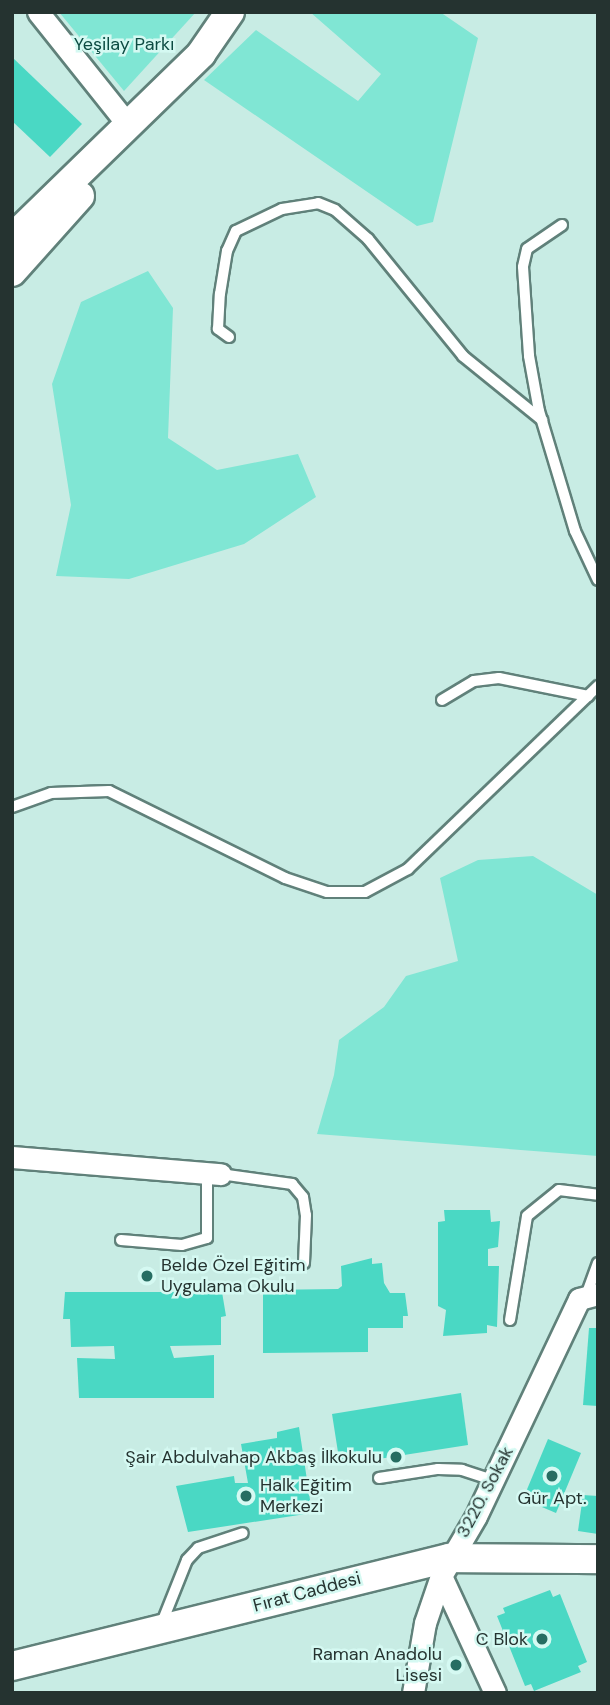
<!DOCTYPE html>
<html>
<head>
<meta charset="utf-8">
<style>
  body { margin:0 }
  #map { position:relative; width:610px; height:1705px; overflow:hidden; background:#c8ece4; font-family:"DM Sans",sans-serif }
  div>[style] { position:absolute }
  .green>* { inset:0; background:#80e6d4 }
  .building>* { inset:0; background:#4ad8c4 }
  .roads { filter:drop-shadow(2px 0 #60817a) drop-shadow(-2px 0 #60817a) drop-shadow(0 2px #60817a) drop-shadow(0 -2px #60817a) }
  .lane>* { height:10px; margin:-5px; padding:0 5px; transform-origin:5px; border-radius:5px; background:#fff }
  .street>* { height:21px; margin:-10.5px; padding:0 10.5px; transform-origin:10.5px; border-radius:10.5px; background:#fff }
  .secondary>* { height:28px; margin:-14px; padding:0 14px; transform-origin:14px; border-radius:14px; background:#fff }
  .dots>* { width:19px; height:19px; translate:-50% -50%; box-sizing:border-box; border:4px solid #d5f9f2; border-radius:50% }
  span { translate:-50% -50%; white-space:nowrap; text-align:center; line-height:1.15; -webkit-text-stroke:5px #d5f9f2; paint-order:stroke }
  .park-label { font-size:18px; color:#0c4b42 }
  .poi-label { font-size:18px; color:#253330 }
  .left { translate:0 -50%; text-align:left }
  .right { translate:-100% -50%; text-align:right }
  .street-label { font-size:18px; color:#253330 }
  .frame { position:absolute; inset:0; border:14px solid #253330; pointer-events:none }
</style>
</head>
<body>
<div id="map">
  <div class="green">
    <i style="clip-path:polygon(59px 12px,196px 12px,124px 91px)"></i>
    <i style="clip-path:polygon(310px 12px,440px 12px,478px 38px,433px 222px,417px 226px,204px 80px,256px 30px,358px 101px,381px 74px)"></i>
    <i style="clip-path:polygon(148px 271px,173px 308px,168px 438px,217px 470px,298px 454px,316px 497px,244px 544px,129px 579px,56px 576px,71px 505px,52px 384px,81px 302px)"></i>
    <i style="clip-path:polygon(533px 856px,598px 895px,598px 1156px,317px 1134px,334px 1075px,339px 1040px,384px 1007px,406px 976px,458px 961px,440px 878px,478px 860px)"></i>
  </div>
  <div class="building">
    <i style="clip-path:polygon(12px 57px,82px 124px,50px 157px,12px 121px)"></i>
    <i style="clip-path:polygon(444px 1210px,490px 1210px,491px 1222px,500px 1221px,498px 1247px,488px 1249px,488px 1266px,499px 1266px,497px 1327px,487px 1325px,487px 1333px,443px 1336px,446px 1310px,438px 1306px,438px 1222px,445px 1221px)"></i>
    <i style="clip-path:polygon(372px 1258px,372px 1264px,382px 1263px,384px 1283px,390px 1293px,405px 1293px,408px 1316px,403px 1316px,403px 1328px,368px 1328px,368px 1352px,263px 1353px,263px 1290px,338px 1289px,342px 1286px,341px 1266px)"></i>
    <i style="clip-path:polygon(65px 1292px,222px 1292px,226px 1316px,221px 1317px,221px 1345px,170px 1346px,174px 1358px,214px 1355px,214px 1398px,79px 1398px,77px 1358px,115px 1359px,114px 1346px,71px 1347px,70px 1319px,63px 1319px)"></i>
    <i style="clip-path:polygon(589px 1328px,598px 1328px,598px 1406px,583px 1405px)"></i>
    <i style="clip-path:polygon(461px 1393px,468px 1445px,340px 1465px,332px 1414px)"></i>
    <i style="clip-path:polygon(299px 1427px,312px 1513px,188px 1532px,176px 1486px,234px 1476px,235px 1483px,248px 1483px,241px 1444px,277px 1438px,277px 1432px)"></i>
    <i style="clip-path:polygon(548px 1439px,581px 1453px,556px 1513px,523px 1499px)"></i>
    <i style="clip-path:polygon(583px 1495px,598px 1496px,598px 1534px,578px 1531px)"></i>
    <i style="clip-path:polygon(550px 1590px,553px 1597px,560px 1594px,587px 1662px,578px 1666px,581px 1672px,534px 1691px,531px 1684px,525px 1686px,497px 1616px,505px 1613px,503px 1608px)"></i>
  </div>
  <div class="roads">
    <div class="lane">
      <i style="left:562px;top:225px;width:42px;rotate:145.6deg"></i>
      <i style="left:527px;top:249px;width:18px;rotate:103deg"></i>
      <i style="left:523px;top:267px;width:89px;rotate:86.1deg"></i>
      <i style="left:529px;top:356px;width:56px;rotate:79.7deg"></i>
      <i style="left:539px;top:411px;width:125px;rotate:73.3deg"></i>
      <i style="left:575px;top:531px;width:54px;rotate:64.9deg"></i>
      <i style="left:229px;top:337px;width:14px;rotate:-144deg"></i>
      <i style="left:218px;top:329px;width:35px;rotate:-87deg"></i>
      <i style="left:220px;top:294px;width:44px;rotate:-80.8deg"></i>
      <i style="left:227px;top:251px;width:22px;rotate:-66deg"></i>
      <i style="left:236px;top:231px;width:51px;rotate:-25.6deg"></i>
      <i style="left:282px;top:209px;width:36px;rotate:-9deg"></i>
      <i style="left:318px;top:203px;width:18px;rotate:22deg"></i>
      <i style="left:335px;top:210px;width:44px;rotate:41.3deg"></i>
      <i style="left:368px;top:239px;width:151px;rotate:50.9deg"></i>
      <i style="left:463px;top:356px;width:102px;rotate:39deg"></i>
      <i style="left:442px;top:700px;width:37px;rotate:-31deg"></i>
      <i style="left:474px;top:681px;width:25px;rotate:-7deg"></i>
      <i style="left:499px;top:678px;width:91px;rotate:11.4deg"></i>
      <i style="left:12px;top:807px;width:41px;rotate:-19.7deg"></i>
      <i style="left:51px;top:793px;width:58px;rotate:-2deg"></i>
      <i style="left:109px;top:791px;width:196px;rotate:26.3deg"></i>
      <i style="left:285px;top:878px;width:44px;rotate:18.4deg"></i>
      <i style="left:327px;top:892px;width:38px"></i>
      <i style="left:365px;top:892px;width:49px;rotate:-28.1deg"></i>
      <i style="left:408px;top:869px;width:264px;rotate:-43.9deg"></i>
      <i style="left:220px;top:1174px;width:73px;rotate:7.9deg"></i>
      <i style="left:292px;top:1184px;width:17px;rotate:50deg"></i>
      <i style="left:303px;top:1197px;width:18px;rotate:81deg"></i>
      <i style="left:306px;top:1215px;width:48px;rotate:92.4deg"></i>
      <i style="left:121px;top:1240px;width:61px;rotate:4.7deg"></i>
      <i style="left:182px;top:1245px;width:26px;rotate:-16deg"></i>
      <i style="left:207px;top:1238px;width:65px;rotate:-90deg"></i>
      <i style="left:587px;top:1293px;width:32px;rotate:-70deg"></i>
      <i style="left:510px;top:1320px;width:105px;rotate:-80.7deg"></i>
      <i style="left:527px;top:1216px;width:41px;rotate:-39.1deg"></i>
      <i style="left:559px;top:1190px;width:39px;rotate:7deg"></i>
      <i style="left:379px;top:1478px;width:60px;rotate:-8.7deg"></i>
      <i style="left:438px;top:1469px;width:24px;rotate:2deg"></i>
      <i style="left:462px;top:1470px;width:33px;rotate:18deg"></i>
      <i style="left:161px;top:1625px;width:70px;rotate:-68.2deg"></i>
      <i style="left:187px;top:1560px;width:16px;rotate:-47deg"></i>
      <i style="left:198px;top:1548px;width:47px;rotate:-18.4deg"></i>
    </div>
    <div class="street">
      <i style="left:38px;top:12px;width:146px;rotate:51.4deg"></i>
      <i style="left:12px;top:1157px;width:209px;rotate:4.7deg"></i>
      <i style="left:441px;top:1576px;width:129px;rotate:65.2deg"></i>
      <i style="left:413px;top:1693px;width:71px;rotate:-80.3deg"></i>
      <i style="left:425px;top:1623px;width:50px;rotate:-71.2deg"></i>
      <i style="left:441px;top:1576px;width:69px;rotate:-59.7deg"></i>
      <i style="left:476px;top:1516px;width:240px;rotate:-64.6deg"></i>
      <i style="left:579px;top:1299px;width:20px;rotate:-15deg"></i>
    </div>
    <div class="secondary">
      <i style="left:12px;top:238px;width:264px;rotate:-44.2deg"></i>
      <i style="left:201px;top:54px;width:51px;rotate:-55.4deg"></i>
      <i style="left:12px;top:272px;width:102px;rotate:-48.2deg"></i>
      <i style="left:12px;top:1666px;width:450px;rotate:-13.9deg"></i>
      <i style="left:449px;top:1558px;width:149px;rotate:0.4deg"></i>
    </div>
  </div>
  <div class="dots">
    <i style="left:147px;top:1276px;background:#266d62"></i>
    <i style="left:396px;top:1457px;background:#266d62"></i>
    <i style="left:552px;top:1476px;background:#266d62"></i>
    <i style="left:246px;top:1496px;background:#266d62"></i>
    <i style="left:542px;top:1639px;background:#266d62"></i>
    <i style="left:456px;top:1665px;background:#266d62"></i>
  </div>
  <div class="park-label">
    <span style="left:124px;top:44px">Yeşilay Parkı</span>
  </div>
  <div class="poi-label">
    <span class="left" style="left:161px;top:1276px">Belde Özel Eğitim<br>Uygulama Okulu</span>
    <span class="right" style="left:382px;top:1457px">Şair Abdulvahap Akbaş İlkokulu</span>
    <span class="left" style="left:260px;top:1496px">Halk Eğitim<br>Merkezi</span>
    <span style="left:552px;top:1498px">Gür Apt.</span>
    <span class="right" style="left:528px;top:1639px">C Blok</span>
    <span class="right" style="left:442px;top:1665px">Raman Anadolu<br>Lisesi</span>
  </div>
  <div class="street-label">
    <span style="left:485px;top:1492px;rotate:-62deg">3220. Sokak</span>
    <span style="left:307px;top:1592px;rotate:-15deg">Fırat Caddesi</span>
  </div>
  <div class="frame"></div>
</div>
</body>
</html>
